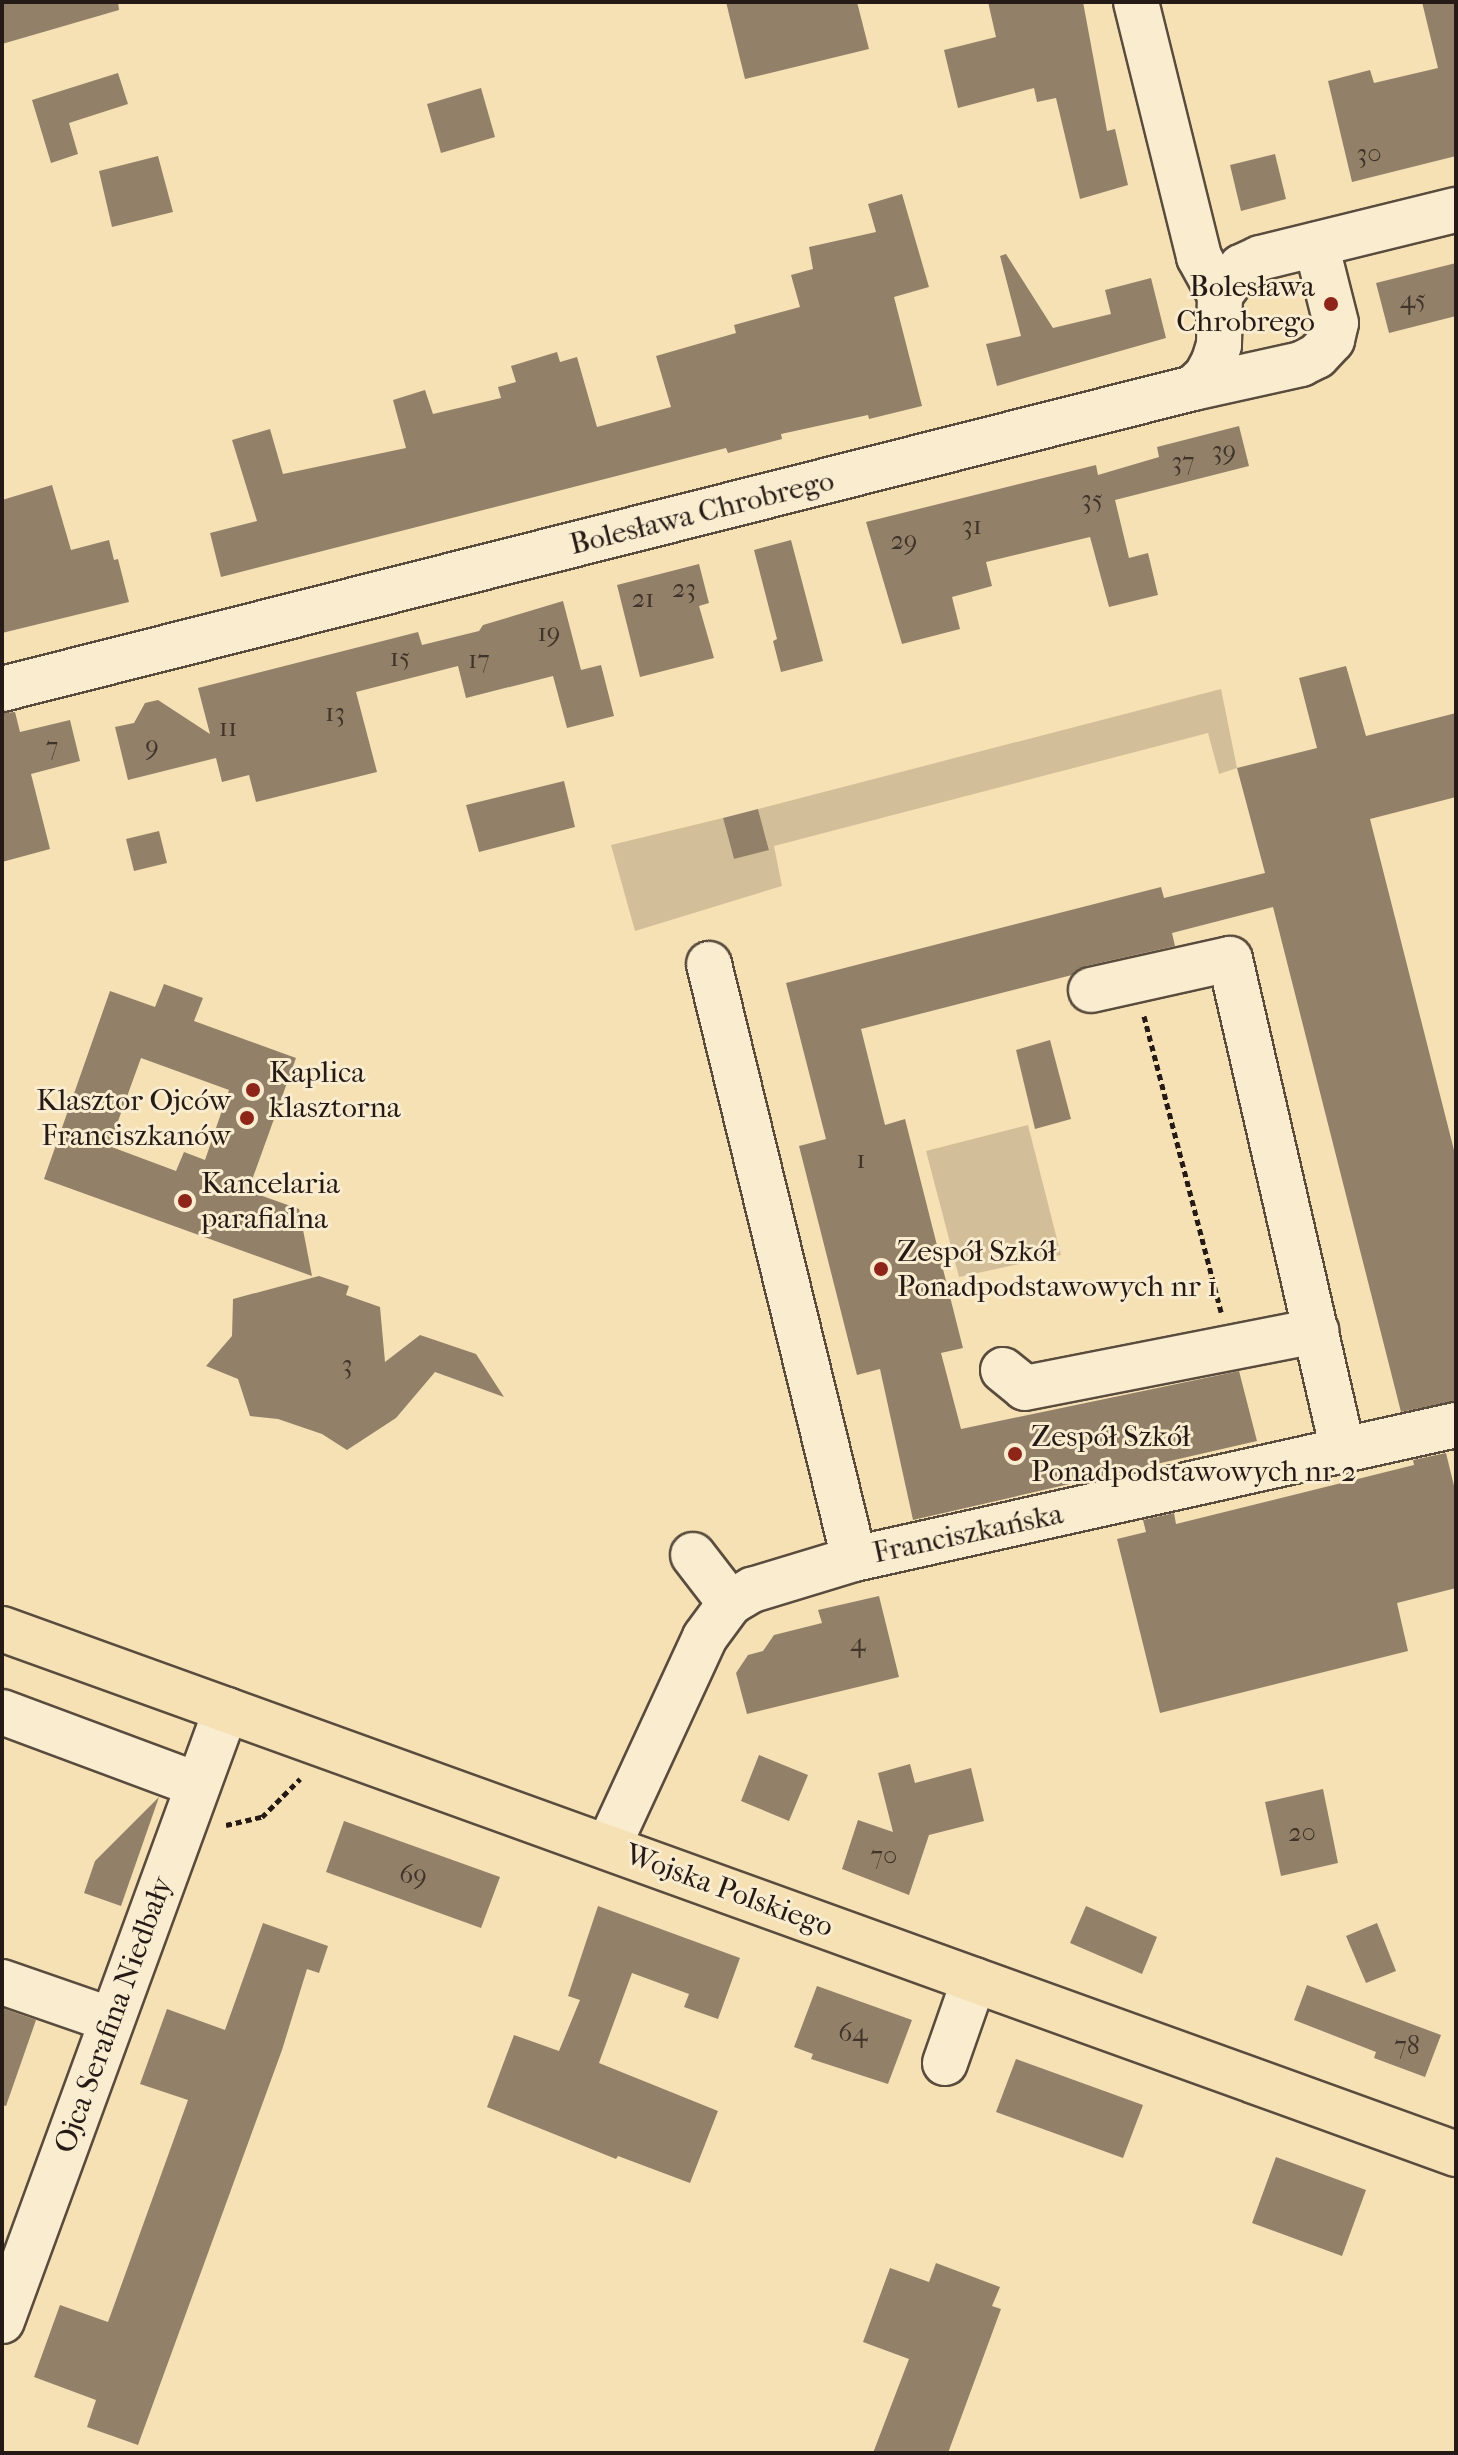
<!DOCTYPE html>
<html>
<head>
<meta charset="utf-8">
<style>
  body { margin:0 }
  #map { position:relative; width:1458px; height:2455px; overflow:hidden; background:#f6e1b5; font-family:"IM FELL French Canon",serif }
  div>[style] { position:absolute }
  .green>* { inset:0; background:#d2bf9a }
  .building>* { inset:0; background:#928168 }
  .path>* { height:5px; margin-top:-2.5px; transform-origin:0; background:repeating-linear-gradient(90deg,#251a15 0 6px,transparent 0 10px) }
  .roads { filter:drop-shadow(2px 0 #594c3d) drop-shadow(-2px 0 #594c3d) drop-shadow(0 2px #594c3d) drop-shadow(0 -2px #594c3d) }
  .minor>* { height:44px; margin:-22px; padding:0 22px; transform-origin:22px; border-radius:22px; background:#f9eccf }
  .major>* { height:44px; margin:-22px; padding:0 22px; transform-origin:22px; border-radius:22px; background:#f6e1b5 }
  .dots>* { width:22px; height:22px; translate:-50% -50%; box-sizing:border-box; border:4px solid #f9eccf; border-radius:50% }
  span { translate:-50% -50%; white-space:nowrap; text-align:center; line-height:1.15; -webkit-text-stroke:6px #f9eccf; paint-order:stroke }
  .number-label { font-size:26px; color:#40342a }
  .number-label span { -webkit-text-stroke-width:0 }
  .poi-label { font-size:30px; color:#251a15 }
  .right { translate:-100% -50%; text-align:right }
  .left { translate:0 -50%; text-align:left }
  .street-label { font-size:30px; color:#251a15 }
  .frame { position:absolute; inset:0; border:4px solid #251a15; pointer-events:none }
</style>
</head>
<body>
<div id="map">
  <div class="green">
    <i style="clip-path:polygon(1221px 689px,1237px 768px,1219px 774px,1208px 733px,774px 846px,782px 886px,635px 931px,611px 845px,723px 818px,734px 859px,769px 849px,758px 809px)"></i>
    <i style="clip-path:polygon(1028px 1125px,1061px 1255px,959px 1277px,926px 1151px)"></i>
  </div>
  <div class="building">
    <i style="clip-path:polygon(2px 2px,118px 2px,119px 10px,2px 44px)"></i>
    <i style="clip-path:polygon(726px 2px,857px 2px,869px 49px,745px 79px)"></i>
    <i style="clip-path:polygon(988px 2px,1083px 2px,1107px 131px,1115px 129px,1128px 185px,1080px 199px,1056px 98px,1037px 102px,1034px 88px,958px 108px,944px 50px,996px 37px)"></i>
    <i style="clip-path:polygon(1422px 2px,1456px 2px,1456px 156px,1352px 182px,1328px 81px,1370px 70px,1374px 83px,1438px 68px)"></i>
    <i style="clip-path:polygon(118px 73px,128px 104px,69px 123px,78px 154px,51px 163px,32px 100px)"></i>
    <i style="clip-path:polygon(481px 88px,495px 137px,441px 153px,427px 104px)"></i>
    <i style="clip-path:polygon(1275px 154px,1286px 199px,1241px 211px,1230px 165px)"></i>
    <i style="clip-path:polygon(158px 156px,173px 212px,112px 227px,99px 171px)"></i>
    <i style="clip-path:polygon(902px 194px,929px 287px,894px 297px,922px 406px,869px 419px,868px 415px,781px 434px,782px 439px,728px 453px,726px 448px,221px 577px,210px 533px,257px 521px,232px 440px,270px 429px,283px 474px,406px 448px,393px 400px,425px 390px,433px 414px,501px 398px,498px 387px,516px 382px,511px 366px,557px 352px,560px 362px,577px 357px,597px 427px,671px 407px,656px 356px,736px 333px,734px 325px,800px 307px,791px 275px,813px 269px,809px 247px,876px 232px,868px 204px)"></i>
    <i style="clip-path:polygon(1006px 254px,1053px 328px,1111px 314px,1105px 290px,1151px 278px,1166px 338px,997px 386px,986px 344px,1021px 336px,1000px 256px)"></i>
    <i style="clip-path:polygon(1456px 263px,1456px 316px,1389px 333px,1376px 283px)"></i>
    <i style="clip-path:polygon(1239px 426px,1249px 466px,1115px 500px,1129px 558px,1148px 553px,1158px 595px,1109px 607px,1090px 537px,986px 562px,992px 586px,952px 597px,960px 629px,902px 644px,866px 522px,1096px 465px,1098px 475px,1159px 457px,1157px 447px)"></i>
    <i style="clip-path:polygon(52px 485px,71px 550px,109px 540px,114px 560px,118px 559px,129px 602px,2px 633px,2px 500px)"></i>
    <i style="clip-path:polygon(791px 540px,823px 661px,781px 672px,773px 641px,777px 639px,754px 550px)"></i>
    <i style="clip-path:polygon(699px 564px,709px 603px,699px 606px,714px 658px,640px 677px,617px 585px)"></i>
    <i style="clip-path:polygon(563px 601px,581px 670px,601px 665px,614px 716px,567px 728px,553px 676px,466px 698px,458px 666px,356px 692px,377px 772px,256px 802px,249px 775px,222px 782px,216px 758px,128px 780px,115px 727px,134px 723px,145px 703px,158px 700px,210px 734px,198px 688px,418px 632px,422px 645px,479px 631px,483px 625px)"></i>
    <i style="clip-path:polygon(1346px 666px,1366px 736px,1456px 713px,1456px 797px,1370px 819px,1456px 1158px,1456px 1401px,1401px 1412px,1273px 907px,1172px 933px,1175px 946px,1086px 966px,1072px 975px,861px 1029px,885px 1125px,905px 1119px,963px 1348px,941px 1353px,961px 1429px,1239px 1371px,1257px 1441px,913px 1520px,880px 1369px,857px 1375px,799px 1146px,826px 1139px,786px 983px,1161px 887px,1164px 898px,1265px 873px,1237px 768px,1317px 748px,1299px 678px)"></i>
    <i style="clip-path:polygon(15px 712px,20px 732px,70px 720px,80px 761px,31px 774px,50px 849px,2px 862px,2px 713px)"></i>
    <i style="clip-path:polygon(564px 781px,575px 827px,479px 852px,466px 805px)"></i>
    <i style="clip-path:polygon(758px 809px,769px 850px,734px 859px,723px 818px)"></i>
    <i style="clip-path:polygon(159px 831px,167px 863px,134px 871px,126px 839px)"></i>
    <i style="clip-path:polygon(evenodd,164px 984px,203px 998px,194px 1021px,296px 1058px,248px 1191px,299px 1209px,312px 1276px,44px 1179px,110px 991px,155px 1007px,164px 984px,141px 1058px,229px 1090px,205px 1160px,184px 1152px,176px 1171px,109px 1146px,141px 1058px)"></i>
    <i style="clip-path:polygon(1050px 1040px,1071px 1119px,1035px 1129px,1016px 1050px)"></i>
    <i style="clip-path:polygon(319px 1276px,349px 1286px,346px 1295px,380px 1307px,385px 1362px,420px 1335px,476px 1354px,504px 1397px,435px 1372px,396px 1418px,347px 1450px,322px 1434px,278px 1419px,250px 1416px,238px 1379px,206px 1366px,232px 1336px,233px 1299px)"></i>
    <i style="clip-path:polygon(1446px 1453px,1456px 1494px,1456px 1588px,1397px 1603px,1408px 1651px,1160px 1713px,1117px 1539px,1146px 1532px,1143px 1520px,1174px 1513px,1176px 1524px,1414px 1465px,1413px 1460px)"></i>
    <i style="clip-path:polygon(879px 1596px,899px 1677px,747px 1714px,736px 1673px,748px 1655px,763px 1651px,774px 1635px,822px 1623px,818px 1610px)"></i>
    <i style="clip-path:polygon(759px 1755px,808px 1775px,789px 1821px,741px 1801px)"></i>
    <i style="clip-path:polygon(910px 1764px,915px 1783px,971px 1768px,984px 1821px,929px 1835px,909px 1895px,842px 1869px,858px 1820px,893px 1832px,878px 1773px)"></i>
    <i style="clip-path:polygon(1323px 1789px,1338px 1863px,1281px 1876px,1265px 1802px)"></i>
    <i style="clip-path:polygon(159px 1797px,121px 1906px,84px 1893px,95px 1861px)"></i>
    <i style="clip-path:polygon(344px 1821px,500px 1877px,481px 1928px,326px 1872px)"></i>
    <i style="clip-path:polygon(598px 1906px,740px 1958px,718px 2019px,684px 2007px,689px 1994px,632px 1973px,599px 2063px,718px 2111px,690px 2183px,618px 2156px,616px 2159px,487px 2107px,514px 2035px,559px 2051px,580px 2000px,568px 1996px)"></i>
    <i style="clip-path:polygon(1086px 1906px,1157px 1937px,1142px 1974px,1070px 1943px)"></i>
    <i style="clip-path:polygon(263px 1923px,328px 1946px,319px 1973px,307px 1969px,282px 2050px,138px 2445px,87px 2427px,96px 2400px,34px 2377px,60px 2305px,108px 2322px,188px 2100px,140px 2084px,167px 2009px,225px 2030px)"></i>
    <i style="clip-path:polygon(1377px 1923px,1396px 1971px,1366px 1983px,1346px 1936px)"></i>
    <i style="clip-path:polygon(1307px 1985px,1441px 2035px,1425px 2077px,1374px 2058px,1376px 2052px,1294px 2020px)"></i>
    <i style="clip-path:polygon(817px 1986px,912px 2020px,888px 2084px,811px 2059px,813px 2054px,794px 2047px)"></i>
    <i style="clip-path:polygon(2px 2008px,36px 2020px,6px 2106px,2px 2105px)"></i>
    <i style="clip-path:polygon(1016px 2059px,1143px 2105px,1123px 2158px,996px 2112px)"></i>
    <i style="clip-path:polygon(1276px 2157px,1366px 2190px,1342px 2256px,1252px 2223px)"></i>
    <i style="clip-path:polygon(936px 2263px,1000px 2287px,992px 2306px,1001px 2309px,948px 2453px,873px 2453px,909px 2359px,863px 2342px,890px 2268px,929px 2282px)"></i>
  </div>
  <div class="path">
    <i style="left:1144px;top:1016px;width:306px;rotate:75.4deg"></i>
    <i style="left:226px;top:1825px;width:37px;rotate:-13deg"></i>
    <i style="left:262px;top:1817px;width:54px;rotate:-45deg"></i>
  </div>
  <div class="roads">
    <div class="minor">
      <i style="left:1136px;top:2px;width:263px;rotate:76.1deg"></i>
      <i style="left:1199px;top:257px;width:43px;rotate:61.1deg"></i>
      <i style="left:1193px;top:388px;width:111px;rotate:-12.5deg"></i>
      <i style="left:1301px;top:364px;width:18px;rotate:-27deg"></i>
      <i style="left:1317px;top:356px;width:22px;rotate:-47deg"></i>
      <i style="left:1332px;top:340px;width:17px;rotate:-77deg"></i>
      <i style="left:1336px;top:323px;width:81px;rotate:-104.2deg"></i>
      <i style="left:2px;top:689px;width:1228px;rotate:-14.18deg"></i>
      <i style="left:1193px;top:388px;width:18px;rotate:-43deg"></i>
      <i style="left:1206px;top:376px;width:17px;rotate:-62deg"></i>
      <i style="left:1214px;top:361px;width:17px;rotate:-73deg"></i>
      <i style="left:1219px;top:345px;width:50px;rotate:-88.9deg"></i>
      <i style="left:1220px;top:295px;width:35px;rotate:-53deg"></i>
      <i style="left:1241px;top:267px;width:21px;rotate:-25deg"></i>
      <i style="left:1260px;top:258px;width:202px;rotate:-13.8deg"></i>
      <i style="left:709px;top:964px;width:612px;rotate:76.3deg"></i>
      <i style="left:1091px;top:990px;width:142px;rotate:-12.6deg"></i>
      <i style="left:1230px;top:959px;width:505px;rotate:77.06deg"></i>
      <i style="left:1003px;top:1370px;width:28px;rotate:39deg"></i>
      <i style="left:1025px;top:1388px;width:297px;rotate:-11.1deg"></i>
      <i style="left:693px;top:1555px;width:61px;rotate:52.4deg"></i>
      <i style="left:2px;top:1712px;width:209px;rotate:20.4deg"></i>
      <i style="left:608px;top:1847px;width:231px;rotate:-65.2deg"></i>
      <i style="left:705px;top:1637px;width:42px;rotate:-53.7deg"></i>
      <i style="left:730px;top:1603px;width:26px;rotate:-31deg"></i>
      <i style="left:752px;top:1590px;width:107px;rotate:-16.9deg"></i>
      <i style="left:854px;top:1559px;width:617px;rotate:-12.55deg"></i>
      <i style="left:2px;top:1982px;width:116px;rotate:19.1deg"></i>
      <i style="left:945px;top:2063px;width:88px;rotate:-70.7deg"></i>
      <i style="left:2px;top:2321px;width:651px;rotate:-69.87deg"></i>
    </div>
    <div class="major">
      <i style="left:2px;top:1629px;width:1546px;rotate:19.85deg"></i>
    </div>
  </div>
  <div class="dots">
    <i style="left:1331px;top:304px;background:#8f2418"></i>
    <i style="left:253px;top:1090px;background:#8f2418"></i>
    <i style="left:247px;top:1118px;background:#8f2418"></i>
    <i style="left:185px;top:1201px;background:#8f2418"></i>
    <i style="left:881px;top:1269px;background:#8f2418"></i>
    <i style="left:1015px;top:1454px;background:#8f2418"></i>
  </div>
  <div class="number-label">
    <span style="left:1369px;top:154px">30</span>
    <span style="left:1413px;top:300px">45</span>
    <span style="left:1224px;top:451px">39</span>
    <span style="left:1183px;top:462px">37</span>
    <span style="left:1092px;top:500px">35</span>
    <span style="left:972px;top:526px">31</span>
    <span style="left:904px;top:541px">29</span>
    <span style="left:684px;top:589px">23</span>
    <span style="left:643px;top:599px">21</span>
    <span style="left:549px;top:633px">19</span>
    <span style="left:400px;top:658px">15</span>
    <span style="left:479px;top:660px">17</span>
    <span style="left:335px;top:713px">13</span>
    <span style="left:228px;top:728px">11</span>
    <span style="left:152px;top:746px">9</span>
    <span style="left:52px;top:747px">7</span>
    <span style="left:861px;top:1160px">1</span>
    <span style="left:347px;top:1365px">3</span>
    <span style="left:858px;top:1643px">4</span>
    <span style="left:1302px;top:1833px">20</span>
    <span style="left:884px;top:1856px">70</span>
    <span style="left:413px;top:1875px">69</span>
    <span style="left:853px;top:2033px">64</span>
    <span style="left:1407px;top:2046px">78</span>
  </div>
  <div class="poi-label">
    <span class="right" style="left:1315px;top:304px">Bolesława<br>Chrobrego</span>
    <span class="left" style="left:269px;top:1090px">Kaplica<br>klasztorna</span>
    <span class="right" style="left:231px;top:1118px">Klasztor Ojców<br>Franciszkanów</span>
    <span class="left" style="left:201px;top:1201px">Kancelaria<br>parafialna</span>
    <span class="left" style="left:897px;top:1269px">Zespół Szkół<br>Ponadpodstawowych nr 1</span>
    <span class="left" style="left:1031px;top:1454px">Zespół Szkół<br>Ponadpodstawowych nr 2</span>
  </div>
  <div class="street-label">
    <span style="left:702px;top:513px;rotate:-14deg">Bolesława Chrobrego</span>
    <span style="left:968px;top:1534px;rotate:-12deg">Franciszkańska</span>
    <span style="left:729px;top:1891px;rotate:20deg">Wojska Polskiego</span>
    <span style="left:114px;top:2015px;rotate:-70deg">Ojca Serafina Niedbały</span>
  </div>
  <div class="frame"></div>
</div>
</body>
</html>
